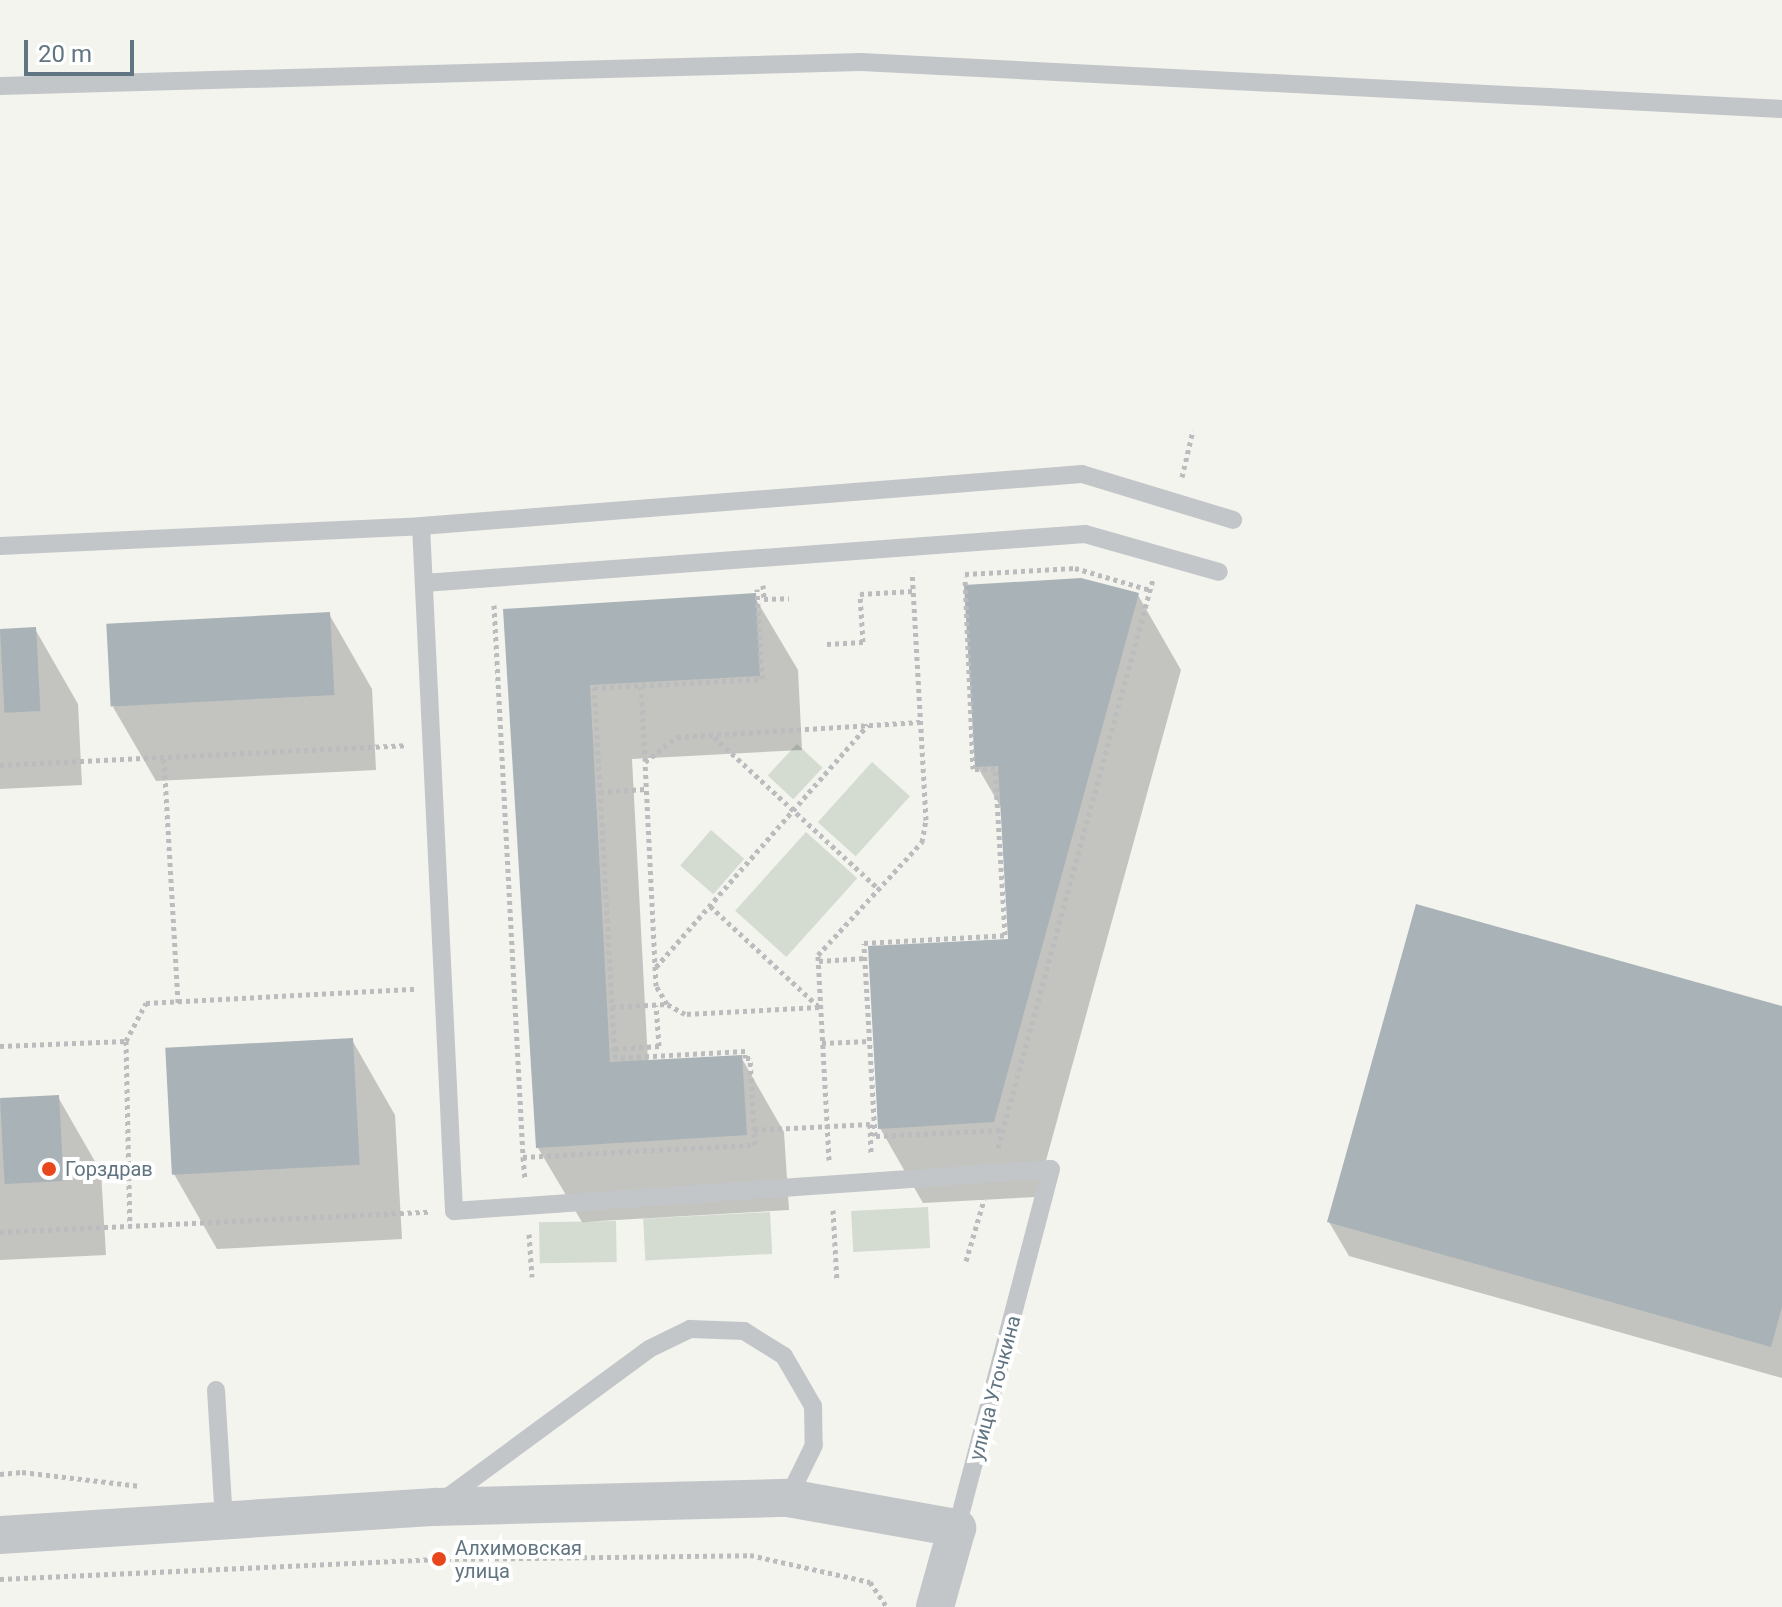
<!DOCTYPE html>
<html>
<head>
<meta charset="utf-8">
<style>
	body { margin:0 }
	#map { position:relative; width:1782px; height:1607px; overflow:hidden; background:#f4f4ef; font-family:Roboto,sans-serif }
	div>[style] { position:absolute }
	.green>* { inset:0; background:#d4dbd0; transform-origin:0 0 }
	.shadow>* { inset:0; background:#0003 }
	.building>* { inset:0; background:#a9b2b6; transform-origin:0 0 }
	.path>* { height:5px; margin-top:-2.5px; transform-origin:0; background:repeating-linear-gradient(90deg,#babcbe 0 4px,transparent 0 8px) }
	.lane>* { height:18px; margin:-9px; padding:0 9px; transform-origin:9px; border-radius:9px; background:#c3c6c9 }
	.street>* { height:38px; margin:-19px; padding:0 19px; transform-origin:19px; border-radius:19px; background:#c3c6c9 }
	.dots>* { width:22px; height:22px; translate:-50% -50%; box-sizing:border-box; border:4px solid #fff; border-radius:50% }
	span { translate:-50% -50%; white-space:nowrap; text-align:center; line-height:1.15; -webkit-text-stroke:8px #fff; paint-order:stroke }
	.poi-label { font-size:20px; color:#617481 }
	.left { translate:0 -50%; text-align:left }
	.street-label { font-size:20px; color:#617481 }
	.scale { position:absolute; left:24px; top:40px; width:110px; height:36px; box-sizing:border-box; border:4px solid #617481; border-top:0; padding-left:10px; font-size:24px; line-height:28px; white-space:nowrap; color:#617481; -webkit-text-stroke:6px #fff; paint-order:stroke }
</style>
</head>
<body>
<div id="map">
	<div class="green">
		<i style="left:797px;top:744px;width:35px;height:43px;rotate:43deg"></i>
		<i style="left:872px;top:762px;width:51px;height:81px;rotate:42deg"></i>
		<i style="left:711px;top:830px;width:44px;height:47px;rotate:41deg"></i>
		<i style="left:806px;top:832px;width:69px;height:106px;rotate:42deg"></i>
		<i style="left:928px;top:1207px;width:41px;height:77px;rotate:87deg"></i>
		<i style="left:770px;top:1212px;width:42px;height:127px;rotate:87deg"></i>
		<i style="left:616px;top:1221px;width:41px;height:77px;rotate:89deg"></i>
	</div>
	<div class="shadow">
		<i style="clip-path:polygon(1138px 595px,1181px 670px,1036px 1197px,923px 1203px,880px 1128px,1011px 941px,1003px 811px,977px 766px)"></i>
		<i style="clip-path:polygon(754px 596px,798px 670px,802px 750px,632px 759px,648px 1062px,741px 1057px,784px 1132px,789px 1210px,582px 1222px,538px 1148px,506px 610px)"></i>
		<i style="clip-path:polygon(329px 614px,372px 689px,376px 770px,156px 781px,113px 707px)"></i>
		<i style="clip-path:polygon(35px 629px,78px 704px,82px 785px,0 789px,0 631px)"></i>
		<i style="clip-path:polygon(1782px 1008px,1782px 1378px,1349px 1256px,1329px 1222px)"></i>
		<i style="clip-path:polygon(352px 1040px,395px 1115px,402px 1239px,217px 1249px,174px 1174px)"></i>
		<i style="clip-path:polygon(58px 1097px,101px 1172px,106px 1255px,0 1260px,0 1100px)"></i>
	</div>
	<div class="building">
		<i style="clip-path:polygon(1081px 578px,1139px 593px,994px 1122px,878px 1129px,868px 946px,1008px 939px,998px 766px,975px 767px,964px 585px)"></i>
		<i style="clip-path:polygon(756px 593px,760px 676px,590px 685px,610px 1062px,742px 1055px,747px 1135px,536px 1148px,503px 609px)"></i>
		<i style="left:330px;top:612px;width:83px;height:224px;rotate:87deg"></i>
		<i style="left:36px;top:627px;width:84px;height:36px;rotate:87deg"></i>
		<i style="clip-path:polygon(1416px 904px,1782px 1006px,1782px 1307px,1771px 1347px,1327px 1222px)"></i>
		<i style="left:353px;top:1038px;width:127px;height:188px;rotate:87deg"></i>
		<i style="left:59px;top:1095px;width:86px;height:59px;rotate:87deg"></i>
	</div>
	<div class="path">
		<i style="left:1182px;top:477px;width:48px;rotate:-76.8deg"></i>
		<i style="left:965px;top:574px;width:110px;rotate:-3.1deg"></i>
		<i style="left:1075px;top:568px;width:78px;rotate:16.3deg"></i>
		<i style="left:763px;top:585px;width:14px;rotate:86deg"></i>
		<i style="left:764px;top:599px;width:25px;rotate:-2deg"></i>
		<i style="left:494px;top:605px;width:553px;rotate:86.99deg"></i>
		<i style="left:523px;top:1157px;width:232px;rotate:-3deg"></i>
		<i style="left:755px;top:1145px;width:15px;rotate:-94deg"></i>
		<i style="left:754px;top:1130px;width:116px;rotate:-3deg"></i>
		<i style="left:870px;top:1124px;width:30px;rotate:88deg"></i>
		<i style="left:827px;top:644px;width:36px;rotate:-3deg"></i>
		<i style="left:863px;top:642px;width:48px;rotate:-93.6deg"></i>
		<i style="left:860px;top:594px;width:53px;rotate:-3.2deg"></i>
		<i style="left:641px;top:686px;width:75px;rotate:86.9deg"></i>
		<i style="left:714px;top:737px;width:224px;rotate:42.7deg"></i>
		<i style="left:164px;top:759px;width:244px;rotate:86.7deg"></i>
		<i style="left:0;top:765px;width:406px;rotate:-2.8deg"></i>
		<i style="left:600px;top:792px;width:45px;rotate:-3.8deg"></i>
		<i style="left:710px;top:906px;width:147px;rotate:42.8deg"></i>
		<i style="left:819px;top:961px;width:46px;rotate:-3.7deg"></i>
		<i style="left:656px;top:967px;width:322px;rotate:-48.8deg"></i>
		<i style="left:612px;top:1007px;width:55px;rotate:-3.1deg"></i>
		<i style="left:819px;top:1007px;width:134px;rotate:177deg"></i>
		<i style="left:685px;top:1014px;width:21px;rotate:-151deg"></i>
		<i style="left:667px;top:1004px;width:21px;rotate:-121deg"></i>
		<i style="left:656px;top:986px;width:224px;rotate:-92.8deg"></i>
		<i style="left:645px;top:762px;width:41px;rotate:-38deg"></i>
		<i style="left:677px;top:737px;width:244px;rotate:-3.5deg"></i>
		<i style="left:126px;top:1041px;width:185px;rotate:88.8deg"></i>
		<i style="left:822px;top:1043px;width:48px;rotate:-2.4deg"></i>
		<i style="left:0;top:1046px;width:126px;rotate:-2.3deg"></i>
		<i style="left:126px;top:1041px;width:43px;rotate:-62.2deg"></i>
		<i style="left:146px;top:1003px;width:270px;rotate:-3deg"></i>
		<i style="left:615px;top:1049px;width:44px;rotate:-3.9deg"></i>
		<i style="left:659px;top:1046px;width:41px;rotate:-94.2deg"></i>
		<i style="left:754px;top:1130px;width:72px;rotate:-93.2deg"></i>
		<i style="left:750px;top:1058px;width:5px;rotate:180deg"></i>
		<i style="left:745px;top:1058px;width:7px;rotate:-90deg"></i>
		<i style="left:745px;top:1051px;width:130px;rotate:176.9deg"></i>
		<i style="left:615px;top:1058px;width:371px;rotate:-93.2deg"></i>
		<i style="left:594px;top:688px;width:168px;rotate:-3.1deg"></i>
		<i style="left:762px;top:679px;width:90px;rotate:-93.2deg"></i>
		<i style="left:875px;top:1136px;width:193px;rotate:-93.3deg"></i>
		<i style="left:864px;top:943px;width:141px;rotate:-3.2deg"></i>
		<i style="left:1005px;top:935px;width:167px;rotate:-93.4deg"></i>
		<i style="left:995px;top:768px;width:22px;rotate:177deg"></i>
		<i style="left:973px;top:769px;width:192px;rotate:-92.4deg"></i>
		<i style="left:876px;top:1136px;width:127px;rotate:-2.7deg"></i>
		<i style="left:998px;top:1148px;width:590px;rotate:-74.76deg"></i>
		<i style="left:523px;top:1157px;width:23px;rotate:85deg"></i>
		<i style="left:829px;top:1160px;width:205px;rotate:-93.1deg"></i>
		<i style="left:818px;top:955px;width:154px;rotate:-47.4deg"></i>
		<i style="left:922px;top:842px;width:22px;rotate:-80deg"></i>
		<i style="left:926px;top:820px;width:248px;rotate:-93.2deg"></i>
		<i style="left:833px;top:1210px;width:71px;rotate:86.8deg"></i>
		<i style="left:0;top:1232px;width:429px;rotate:-2.7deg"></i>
		<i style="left:529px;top:1234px;width:43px;rotate:86deg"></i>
		<i style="left:966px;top:1261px;width:64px;rotate:-73.6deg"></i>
		<i style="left:0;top:1474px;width:22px;rotate:-5deg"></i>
		<i style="left:22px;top:1472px;width:119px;rotate:6.8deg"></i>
		<i style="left:0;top:1579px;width:439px;rotate:-2.6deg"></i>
		<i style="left:439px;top:1559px;width:311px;rotate:-0.7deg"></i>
		<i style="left:750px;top:1555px;width:123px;rotate:12.7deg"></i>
		<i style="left:870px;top:1582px;width:30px;rotate:56deg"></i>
	</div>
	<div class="lane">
		<i style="left:0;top:86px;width:861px;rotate:-1.6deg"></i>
		<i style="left:861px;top:62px;width:922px;rotate:2.92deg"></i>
		<i style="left:421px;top:526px;width:663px;rotate:-4.5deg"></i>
		<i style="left:1082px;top:474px;width:158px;rotate:16.9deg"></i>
		<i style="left:0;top:546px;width:421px;rotate:-2.7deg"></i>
		<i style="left:421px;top:526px;width:686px;rotate:87.24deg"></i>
		<i style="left:454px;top:1211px;width:598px;rotate:-4.02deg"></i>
		<i style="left:1051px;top:1169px;width:371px;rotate:104.7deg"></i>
		<i style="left:424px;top:583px;width:663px;rotate:-4.24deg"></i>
		<i style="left:1085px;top:534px;width:139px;rotate:15.8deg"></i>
		<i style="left:216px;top:1390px;width:131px;rotate:86.5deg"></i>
		<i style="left:441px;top:1502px;width:258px;rotate:-36.3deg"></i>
		<i style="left:649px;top:1349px;width:46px;rotate:-26deg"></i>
		<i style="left:690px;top:1329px;width:54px;rotate:2.1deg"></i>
		<i style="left:744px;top:1331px;width:47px;rotate:32deg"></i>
		<i style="left:784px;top:1356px;width:58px;rotate:59.9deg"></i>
		<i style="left:813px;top:1406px;width:39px;rotate:89deg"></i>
		<i style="left:814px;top:1445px;width:59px;rotate:116.1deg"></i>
	</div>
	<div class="street">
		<i style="left:0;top:1535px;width:436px;rotate:-3.7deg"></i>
		<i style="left:435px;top:1507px;width:353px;rotate:-1.5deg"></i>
		<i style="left:788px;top:1498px;width:172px;rotate:10.1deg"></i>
		<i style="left:957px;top:1528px;width:82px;rotate:105.6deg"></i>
	</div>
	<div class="dots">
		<i style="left:49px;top:1169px;background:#e8471b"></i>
		<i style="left:439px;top:1559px;background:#e8471b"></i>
	</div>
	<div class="poi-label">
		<span class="left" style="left:65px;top:1169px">Горздрав</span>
		<span class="left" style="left:455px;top:1560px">Алхимовская<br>улица</span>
	</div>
	<div class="street-label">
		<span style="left:995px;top:1388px;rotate:-75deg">улица Уточкина</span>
	</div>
	<div class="scale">20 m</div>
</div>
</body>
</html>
